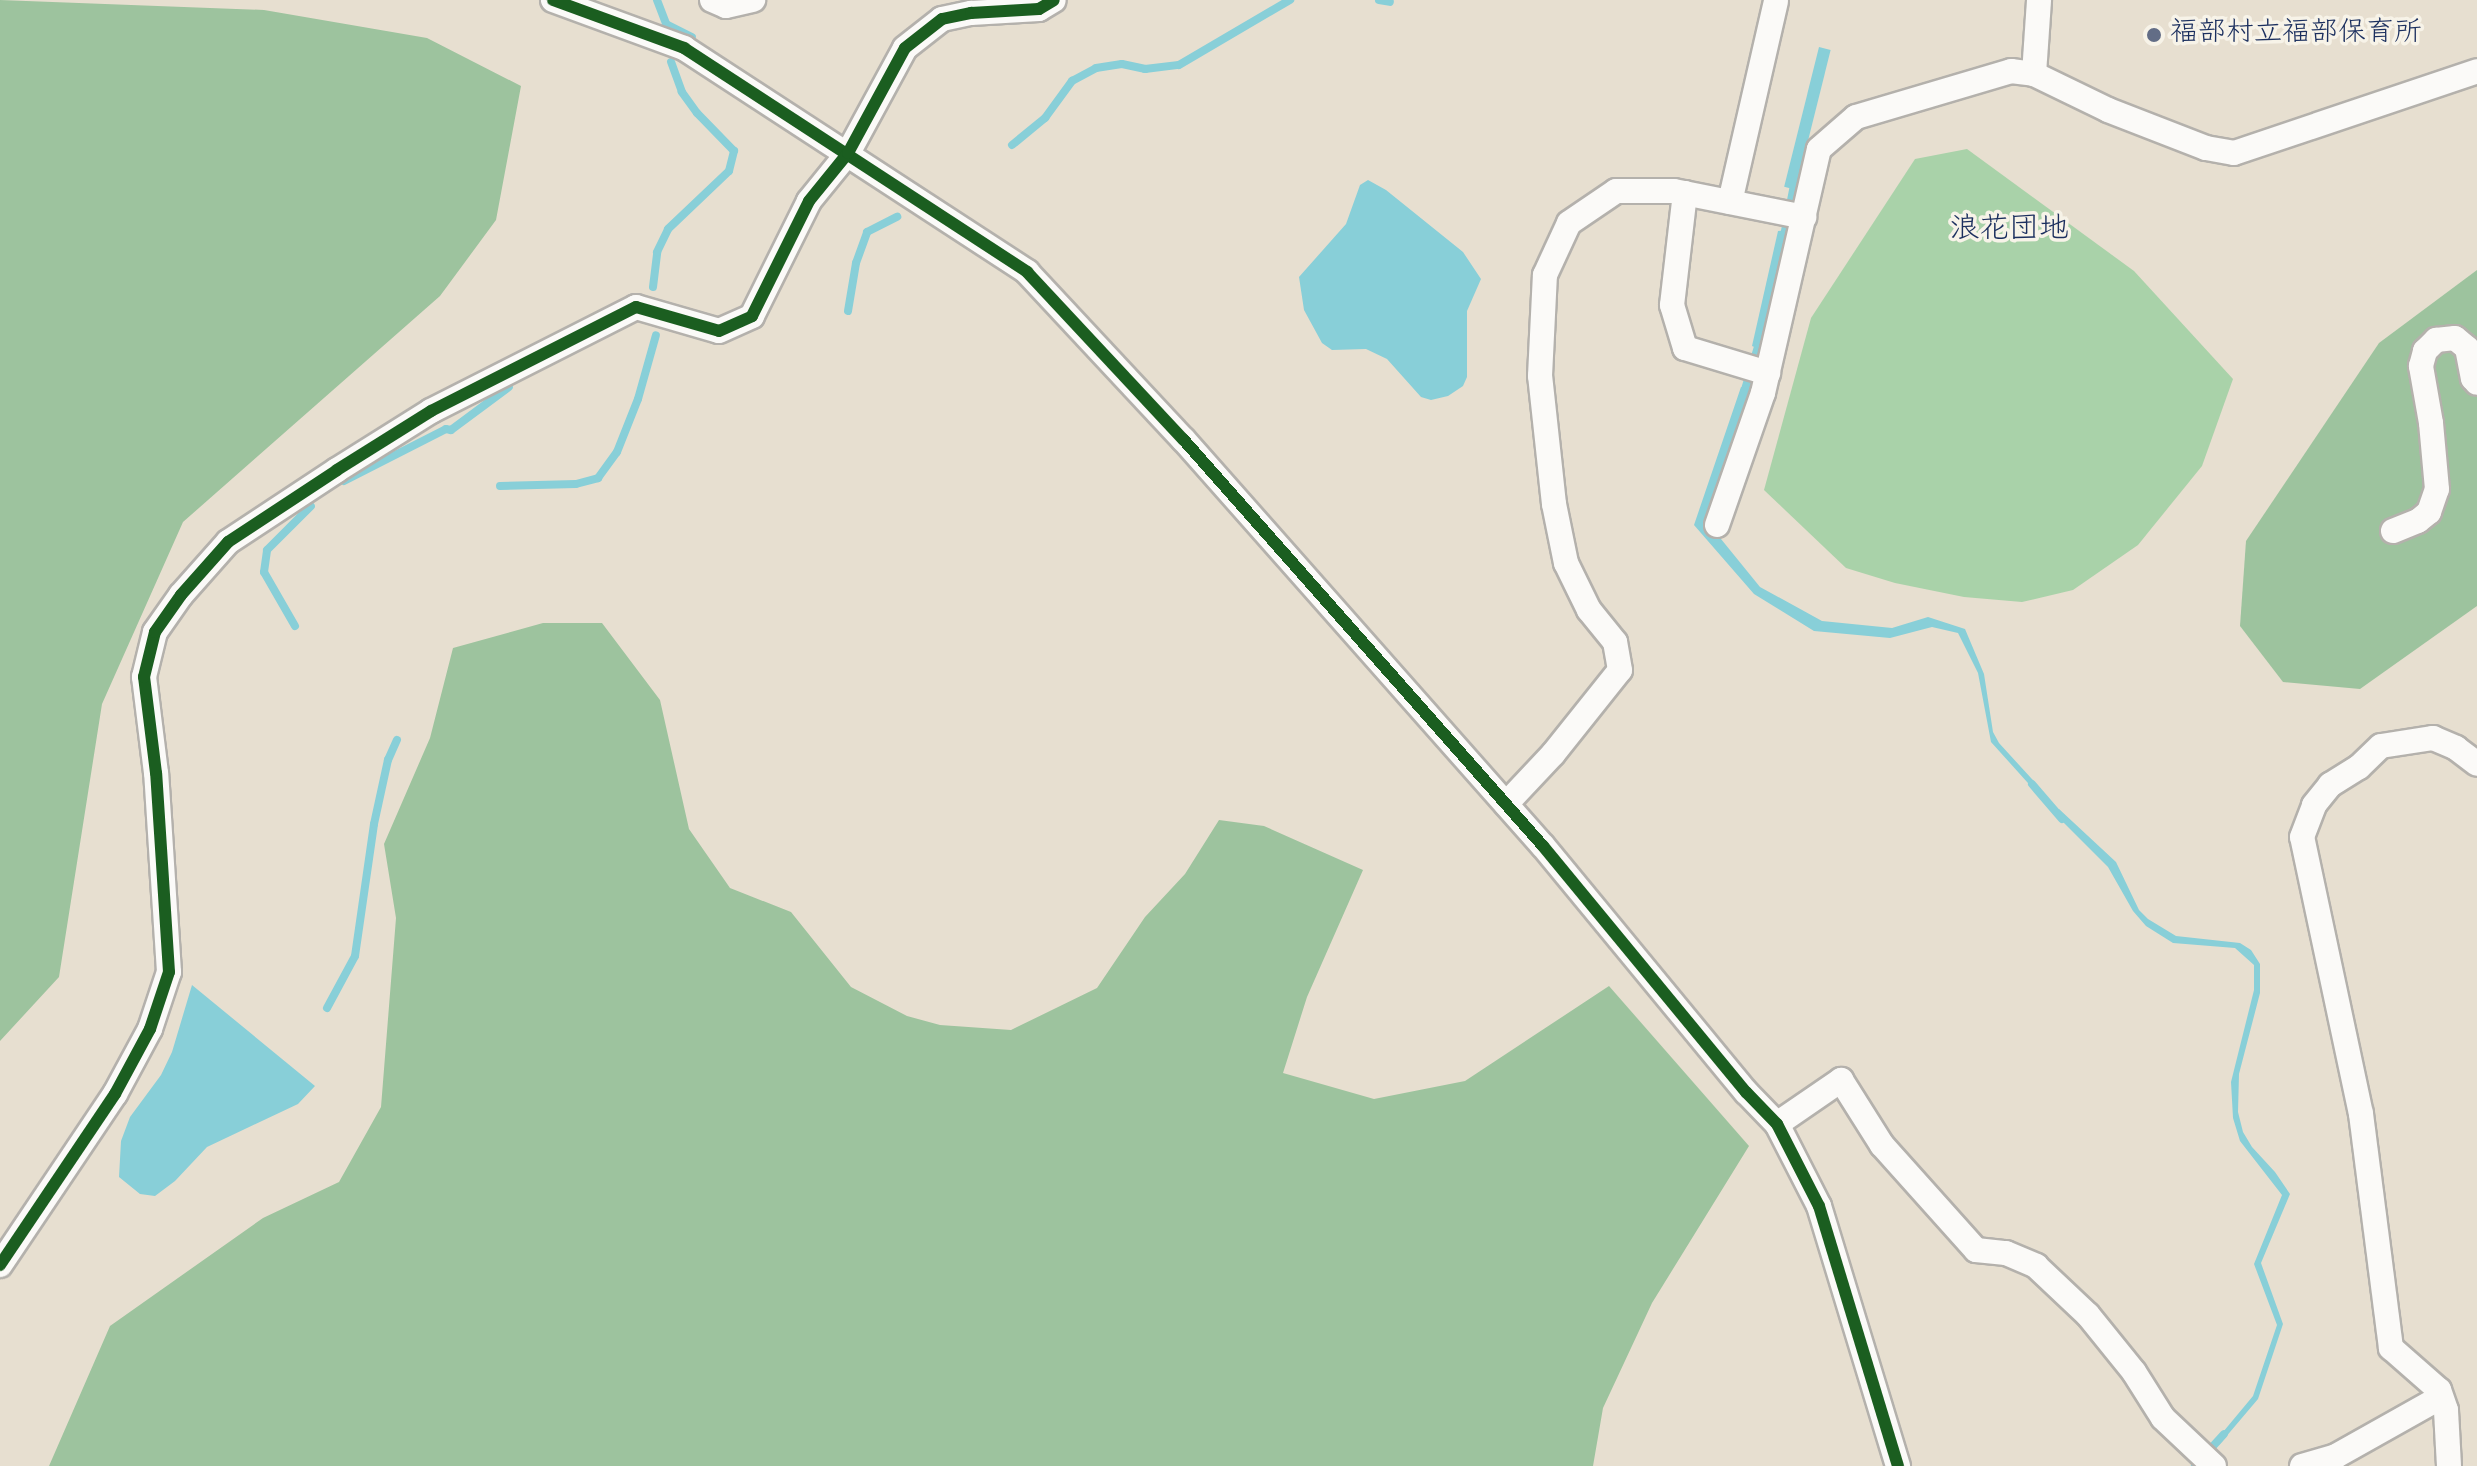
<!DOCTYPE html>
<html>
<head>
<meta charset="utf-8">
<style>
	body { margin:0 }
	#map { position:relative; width:2477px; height:1466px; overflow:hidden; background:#e7dfd0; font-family:Dekko,"Klee One",sans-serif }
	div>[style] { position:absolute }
	.green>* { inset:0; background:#a9d2a9 }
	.forest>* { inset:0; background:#9dc39e }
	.water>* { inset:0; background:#88cfd8; transform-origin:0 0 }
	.stream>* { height:8px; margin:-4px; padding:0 4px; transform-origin:4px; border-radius:4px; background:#88cfd8 }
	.roads { filter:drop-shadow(2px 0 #b4b1ac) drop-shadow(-2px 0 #b4b1ac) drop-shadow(0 2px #b4b1ac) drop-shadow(0 -2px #b4b1ac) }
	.street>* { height:24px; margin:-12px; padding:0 12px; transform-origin:12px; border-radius:12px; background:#fbfaf8 }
	.cycleway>* { height:12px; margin:-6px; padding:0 6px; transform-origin:6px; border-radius:6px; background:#1b5e20 }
	.dots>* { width:22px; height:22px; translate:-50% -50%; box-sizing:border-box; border:4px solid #f7f3e8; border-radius:50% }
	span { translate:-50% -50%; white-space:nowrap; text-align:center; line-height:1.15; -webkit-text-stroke:7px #f7f3e8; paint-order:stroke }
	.poi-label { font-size:28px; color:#1b2f5e }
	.left { translate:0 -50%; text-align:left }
	.neighbourhood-label { font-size:30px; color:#1b2f5e }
</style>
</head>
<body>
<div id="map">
	<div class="green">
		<i style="clip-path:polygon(1967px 149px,2134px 271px,2233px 379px,2202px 466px,2138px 545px,2073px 590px,2022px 602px,1964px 597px,1895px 583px,1846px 568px,1764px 490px,1811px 318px,1915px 159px)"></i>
	</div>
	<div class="forest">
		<i style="clip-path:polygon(0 0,264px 10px,427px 38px,521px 86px,496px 220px,440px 296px,183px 522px,102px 704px,59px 977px,0 1041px)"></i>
		<i style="clip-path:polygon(2477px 270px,2477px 606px,2360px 689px,2283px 682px,2240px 626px,2246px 541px,2379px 343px)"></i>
		<i style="clip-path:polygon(543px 623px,602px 623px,660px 700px,689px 829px,730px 888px,791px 912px,851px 987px,907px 1016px,940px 1025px,1011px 1030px,1097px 988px,1145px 917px,1185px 874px,1219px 820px,1264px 826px,1363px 870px,1307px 997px,1283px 1073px,1374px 1099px,1465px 1081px,1609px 986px,1749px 1146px,1652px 1303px,1603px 1408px,1593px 1466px,49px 1466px,110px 1326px,263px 1218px,339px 1182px,381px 1107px,396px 918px,384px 844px,430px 738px,453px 648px)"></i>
	</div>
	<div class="water">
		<i style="left:1819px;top:47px;width:12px;height:144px;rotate:14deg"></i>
		<i style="clip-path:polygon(1368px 180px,1386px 190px,1463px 252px,1481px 279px,1467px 311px,1467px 377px,1463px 386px,1448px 396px,1431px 400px,1421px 397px,1387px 359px,1366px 349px,1332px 350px,1322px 343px,1304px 310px,1299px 277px,1346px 224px,1360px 185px)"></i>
		<i style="clip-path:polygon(1790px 230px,1764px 351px,1752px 346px,1778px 231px)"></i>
		<i style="clip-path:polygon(1741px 387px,1752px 389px,1708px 523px,1760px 587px,1822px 621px,1892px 628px,1928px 617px,1965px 629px,1984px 674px,1993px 732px,1999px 743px,2041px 789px,2037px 793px,1991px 742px,1978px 673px,1958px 633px,1932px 627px,1890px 638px,1814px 631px,1754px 594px,1694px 525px)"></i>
		<i style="clip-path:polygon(2059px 809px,2116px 862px,2139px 910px,2148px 919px,2176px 936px,2240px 943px,2251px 950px,2260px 964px,2260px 993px,2239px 1074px,2238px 1112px,2243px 1132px,2252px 1147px,2275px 1172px,2290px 1194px,2261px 1263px,2283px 1324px,2258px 1399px,2219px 1445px,2218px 1438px,2253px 1396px,2277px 1325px,2254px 1264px,2282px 1195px,2240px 1141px,2233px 1118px,2231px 1082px,2254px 990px,2254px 965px,2235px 948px,2173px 943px,2146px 926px,2133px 911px,2108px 867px,2055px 814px)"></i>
		<i style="clip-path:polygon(192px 985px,315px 1086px,298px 1104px,207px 1147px,175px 1181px,155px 1196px,140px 1194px,119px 1177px,121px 1141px,130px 1117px,161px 1075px,172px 1052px)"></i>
	</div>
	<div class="stream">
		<i style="left:657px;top:0;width:26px;rotate:69deg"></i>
		<i style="left:666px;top:24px;width:29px;rotate:27deg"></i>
		<i style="left:1379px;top:0;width:11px;rotate:10deg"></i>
		<i style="left:1012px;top:145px;width:43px;rotate:-39.3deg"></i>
		<i style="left:1045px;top:118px;width:46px;rotate:-53.9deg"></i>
		<i style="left:1072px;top:81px;width:27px;rotate:-28deg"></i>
		<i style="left:1096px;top:68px;width:26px;rotate:-9deg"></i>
		<i style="left:1122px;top:64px;width:24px;rotate:12deg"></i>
		<i style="left:1145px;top:69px;width:34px;rotate:-7deg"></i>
		<i style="left:1179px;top:65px;width:129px;rotate:-30.4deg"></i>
		<i style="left:1783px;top:241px;width:62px;rotate:-78.9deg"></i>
		<i style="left:653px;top:287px;width:35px;rotate:-83deg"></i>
		<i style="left:657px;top:252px;width:25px;rotate:-64deg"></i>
		<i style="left:668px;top:229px;width:84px;rotate:-43.6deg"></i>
		<i style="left:729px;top:171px;width:21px;rotate:-76deg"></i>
		<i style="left:734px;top:151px;width:53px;rotate:-134.2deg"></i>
		<i style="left:697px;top:113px;width:26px;rotate:-126deg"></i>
		<i style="left:682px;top:92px;width:32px;rotate:-110deg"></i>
		<i style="left:848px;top:311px;width:49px;rotate:-80.5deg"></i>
		<i style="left:856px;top:263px;width:33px;rotate:-70deg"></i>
		<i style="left:867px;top:232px;width:34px;rotate:-27deg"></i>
		<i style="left:1743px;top:396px;width:59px;rotate:-73.1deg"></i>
		<i style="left:344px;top:481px;width:114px;rotate:-27deg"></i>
		<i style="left:446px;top:429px;width:5px;rotate:11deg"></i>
		<i style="left:451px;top:430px;width:72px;rotate:-36.6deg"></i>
		<i style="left:500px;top:486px;width:76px;rotate:-1.5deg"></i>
		<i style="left:576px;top:484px;width:23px;rotate:-15deg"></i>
		<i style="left:598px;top:478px;width:32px;rotate:-54deg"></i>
		<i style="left:617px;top:452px;width:57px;rotate:-68.4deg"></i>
		<i style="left:638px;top:399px;width:66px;rotate:-74.3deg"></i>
		<i style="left:295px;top:626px;width:62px;rotate:-119.9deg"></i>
		<i style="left:264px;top:572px;width:22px;rotate:-82deg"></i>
		<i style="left:267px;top:550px;width:62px;rotate:-45deg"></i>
		<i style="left:2032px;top:784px;width:46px;rotate:49.4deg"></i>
		<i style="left:327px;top:1008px;width:59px;rotate:-61.7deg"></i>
		<i style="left:355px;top:956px;width:133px;rotate:-81.8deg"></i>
		<i style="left:374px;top:824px;width:66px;rotate:-77.7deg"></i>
		<i style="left:388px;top:760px;width:22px;rotate:-66deg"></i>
		<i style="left:2195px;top:1466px;width:43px;rotate:-47.8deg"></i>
	</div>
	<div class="roads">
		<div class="street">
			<i style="left:553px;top:0;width:140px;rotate:20.1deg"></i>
			<i style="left:684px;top:48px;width:410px;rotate:33.1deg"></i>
			<i style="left:1027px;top:272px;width:229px;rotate:47deg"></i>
			<i style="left:1183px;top:439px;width:543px;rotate:48.51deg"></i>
			<i style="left:1543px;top:846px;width:319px;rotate:50.5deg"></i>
			<i style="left:1746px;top:1092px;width:45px;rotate:45.9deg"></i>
			<i style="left:1777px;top:1124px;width:92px;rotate:62.9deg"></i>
			<i style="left:1819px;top:1206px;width:272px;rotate:73.1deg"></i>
			<i style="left:712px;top:0;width:15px;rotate:23deg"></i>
			<i style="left:726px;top:6px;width:28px;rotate:-13deg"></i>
			<i style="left:2034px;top:74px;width:74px;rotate:-86.1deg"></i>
			<i style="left:1685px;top:193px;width:113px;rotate:96.6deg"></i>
			<i style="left:1672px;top:305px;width:45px;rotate:73.2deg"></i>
			<i style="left:1685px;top:348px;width:87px;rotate:16.8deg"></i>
			<i style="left:1730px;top:202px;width:206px;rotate:-77.1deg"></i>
			<i style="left:1717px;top:525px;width:140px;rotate:-70.8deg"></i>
			<i style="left:1763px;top:393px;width:250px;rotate:-77.1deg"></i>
			<i style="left:1819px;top:149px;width:49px;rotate:-40.9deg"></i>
			<i style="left:1856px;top:117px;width:162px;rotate:-16.5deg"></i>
			<i style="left:2011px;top:71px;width:23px;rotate:7deg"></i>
			<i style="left:2034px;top:74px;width:82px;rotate:25.9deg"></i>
			<i style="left:2108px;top:110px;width:105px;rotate:21.2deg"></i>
			<i style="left:2206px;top:148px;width:28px;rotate:10deg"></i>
			<i style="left:2234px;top:153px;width:256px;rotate:-18.6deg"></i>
			<i style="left:2393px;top:531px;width:27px;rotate:-22deg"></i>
			<i style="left:2418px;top:521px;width:14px;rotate:-39deg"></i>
			<i style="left:2429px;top:512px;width:24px;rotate:-71deg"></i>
			<i style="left:2437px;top:489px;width:66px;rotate:-95.2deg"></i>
			<i style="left:2431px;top:423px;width:58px;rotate:-100deg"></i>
			<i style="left:2421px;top:366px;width:16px;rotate:-75deg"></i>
			<i style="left:2425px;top:351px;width:16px;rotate:-45deg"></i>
			<i style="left:2436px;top:340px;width:19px;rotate:-6deg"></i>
			<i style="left:2455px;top:338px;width:16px;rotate:40deg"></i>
			<i style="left:2467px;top:348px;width:31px;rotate:79deg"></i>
			<i style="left:2473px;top:378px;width:6px;rotate:51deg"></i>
			<i style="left:1506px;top:804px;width:69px;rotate:-46.8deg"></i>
			<i style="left:1553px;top:754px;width:107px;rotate:-51.4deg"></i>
			<i style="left:1620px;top:670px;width:28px;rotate:-100deg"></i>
			<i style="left:1615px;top:642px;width:41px;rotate:-129.1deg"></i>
			<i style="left:1589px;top:610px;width:52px;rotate:-116.1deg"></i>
			<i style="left:1566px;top:563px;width:60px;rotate:-101.5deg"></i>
			<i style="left:1554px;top:504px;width:129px;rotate:-96.2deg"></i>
			<i style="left:1540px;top:376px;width:101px;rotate:-87.2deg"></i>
			<i style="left:1545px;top:275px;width:57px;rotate:-65.2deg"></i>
			<i style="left:1569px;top:223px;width:57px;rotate:-34.2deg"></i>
			<i style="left:1616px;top:191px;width:58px"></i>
			<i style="left:1674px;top:191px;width:133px;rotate:11.3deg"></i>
			<i style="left:1777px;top:1124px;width:78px;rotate:-34.5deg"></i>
			<i style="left:1841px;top:1080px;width:77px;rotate:57.8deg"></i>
			<i style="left:1882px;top:1145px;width:141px;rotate:48.2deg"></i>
			<i style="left:1976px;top:1250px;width:30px;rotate:6deg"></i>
			<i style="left:2006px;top:1253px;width:33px;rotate:23deg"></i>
			<i style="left:2036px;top:1266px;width:71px;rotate:43.3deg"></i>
			<i style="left:2088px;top:1315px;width:73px;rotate:51.1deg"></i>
			<i style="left:2134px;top:1372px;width:54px;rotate:57.8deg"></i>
			<i style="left:2163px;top:1418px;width:70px;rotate:43.3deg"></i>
			<i style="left:0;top:1265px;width:206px;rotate:-56.1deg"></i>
			<i style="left:115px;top:1094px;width:74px;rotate:-61.7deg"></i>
			<i style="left:150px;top:1029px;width:60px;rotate:-71.6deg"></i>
			<i style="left:169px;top:972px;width:199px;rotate:-93.7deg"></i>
			<i style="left:156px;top:773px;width:97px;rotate:-97.1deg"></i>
			<i style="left:144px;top:677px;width:46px;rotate:-76.3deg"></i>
			<i style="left:155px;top:632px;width:45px;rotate:-54.9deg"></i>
			<i style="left:181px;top:595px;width:71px;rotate:-48.4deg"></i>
			<i style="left:228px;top:542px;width:131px;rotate:-33.4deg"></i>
			<i style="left:337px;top:470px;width:111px;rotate:-32.1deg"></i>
			<i style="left:431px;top:411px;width:230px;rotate:-26.9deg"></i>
			<i style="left:636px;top:307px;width:86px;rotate:16.1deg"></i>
			<i style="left:719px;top:331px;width:36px;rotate:-24deg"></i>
			<i style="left:752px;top:316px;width:128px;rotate:-63.6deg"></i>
			<i style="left:809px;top:201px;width:62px;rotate:-50.9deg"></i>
			<i style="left:848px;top:153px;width:119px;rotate:-61.5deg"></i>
			<i style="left:905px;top:48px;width:47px;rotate:-38.1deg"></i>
			<i style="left:942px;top:19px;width:30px;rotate:-12deg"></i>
			<i style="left:971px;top:13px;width:68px;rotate:-3.4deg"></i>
			<i style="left:1039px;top:9px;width:17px;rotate:-31deg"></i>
			<i style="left:2302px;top:1466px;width:35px;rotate:-16deg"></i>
			<i style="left:2336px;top:1456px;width:120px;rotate:-29.3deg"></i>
			<i style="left:2449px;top:1466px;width:56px;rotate:-93.1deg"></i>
			<i style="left:2446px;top:1410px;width:21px;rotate:-109deg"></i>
			<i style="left:2439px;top:1390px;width:64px;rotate:-138.8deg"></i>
			<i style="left:2391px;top:1348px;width:236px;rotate:-97.3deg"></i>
			<i style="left:2361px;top:1114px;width:283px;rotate:-102deg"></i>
			<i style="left:2302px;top:837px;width:34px;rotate:-69deg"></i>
			<i style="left:2314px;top:805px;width:26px;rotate:-51deg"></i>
			<i style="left:2330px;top:785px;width:34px;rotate:-32deg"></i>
			<i style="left:2359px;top:767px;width:30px;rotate:-44deg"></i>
			<i style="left:2381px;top:746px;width:53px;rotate:-8.7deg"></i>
			<i style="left:2433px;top:738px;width:25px;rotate:23deg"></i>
			<i style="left:2456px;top:748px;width:26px;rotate:37deg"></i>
		</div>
	</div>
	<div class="cycleway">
		<i style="left:553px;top:0;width:140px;rotate:20.1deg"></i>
		<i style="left:684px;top:48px;width:410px;rotate:33.1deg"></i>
		<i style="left:1027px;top:272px;width:229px;rotate:47deg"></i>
		<i style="left:1183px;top:439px;width:543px;rotate:48.51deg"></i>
		<i style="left:1543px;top:846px;width:319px;rotate:50.5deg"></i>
		<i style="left:1746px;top:1092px;width:45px;rotate:45.9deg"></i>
		<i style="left:1777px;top:1124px;width:92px;rotate:62.9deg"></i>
		<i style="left:1819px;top:1206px;width:272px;rotate:73.1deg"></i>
		<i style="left:0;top:1265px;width:206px;rotate:-56.1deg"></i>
		<i style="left:115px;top:1094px;width:74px;rotate:-61.7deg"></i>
		<i style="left:150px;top:1029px;width:60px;rotate:-71.6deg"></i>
		<i style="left:169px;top:972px;width:199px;rotate:-93.7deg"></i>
		<i style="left:156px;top:773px;width:97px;rotate:-97.1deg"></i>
		<i style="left:144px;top:677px;width:46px;rotate:-76.3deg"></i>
		<i style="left:155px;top:632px;width:45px;rotate:-54.9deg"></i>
		<i style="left:181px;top:595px;width:71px;rotate:-48.4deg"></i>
		<i style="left:228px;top:542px;width:131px;rotate:-33.4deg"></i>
		<i style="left:337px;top:470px;width:111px;rotate:-32.1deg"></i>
		<i style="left:431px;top:411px;width:230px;rotate:-26.9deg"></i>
		<i style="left:636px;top:307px;width:86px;rotate:16.1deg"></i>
		<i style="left:719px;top:331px;width:36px;rotate:-24deg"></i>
		<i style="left:752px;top:316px;width:128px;rotate:-63.6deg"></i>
		<i style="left:809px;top:201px;width:62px;rotate:-50.9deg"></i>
		<i style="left:848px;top:153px;width:119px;rotate:-61.5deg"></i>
		<i style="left:905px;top:48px;width:47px;rotate:-38.1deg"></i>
		<i style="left:942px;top:19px;width:30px;rotate:-12deg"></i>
		<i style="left:971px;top:13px;width:68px;rotate:-3.4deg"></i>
		<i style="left:1039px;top:9px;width:17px;rotate:-31deg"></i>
	</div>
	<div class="dots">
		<i style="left:2154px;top:35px;background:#626d86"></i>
	</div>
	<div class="poi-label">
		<span class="left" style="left:2170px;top:35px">福部村立福部保育所</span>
	</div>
	<div class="neighbourhood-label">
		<span style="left:2009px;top:232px">浪花団地</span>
	</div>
</div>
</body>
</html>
